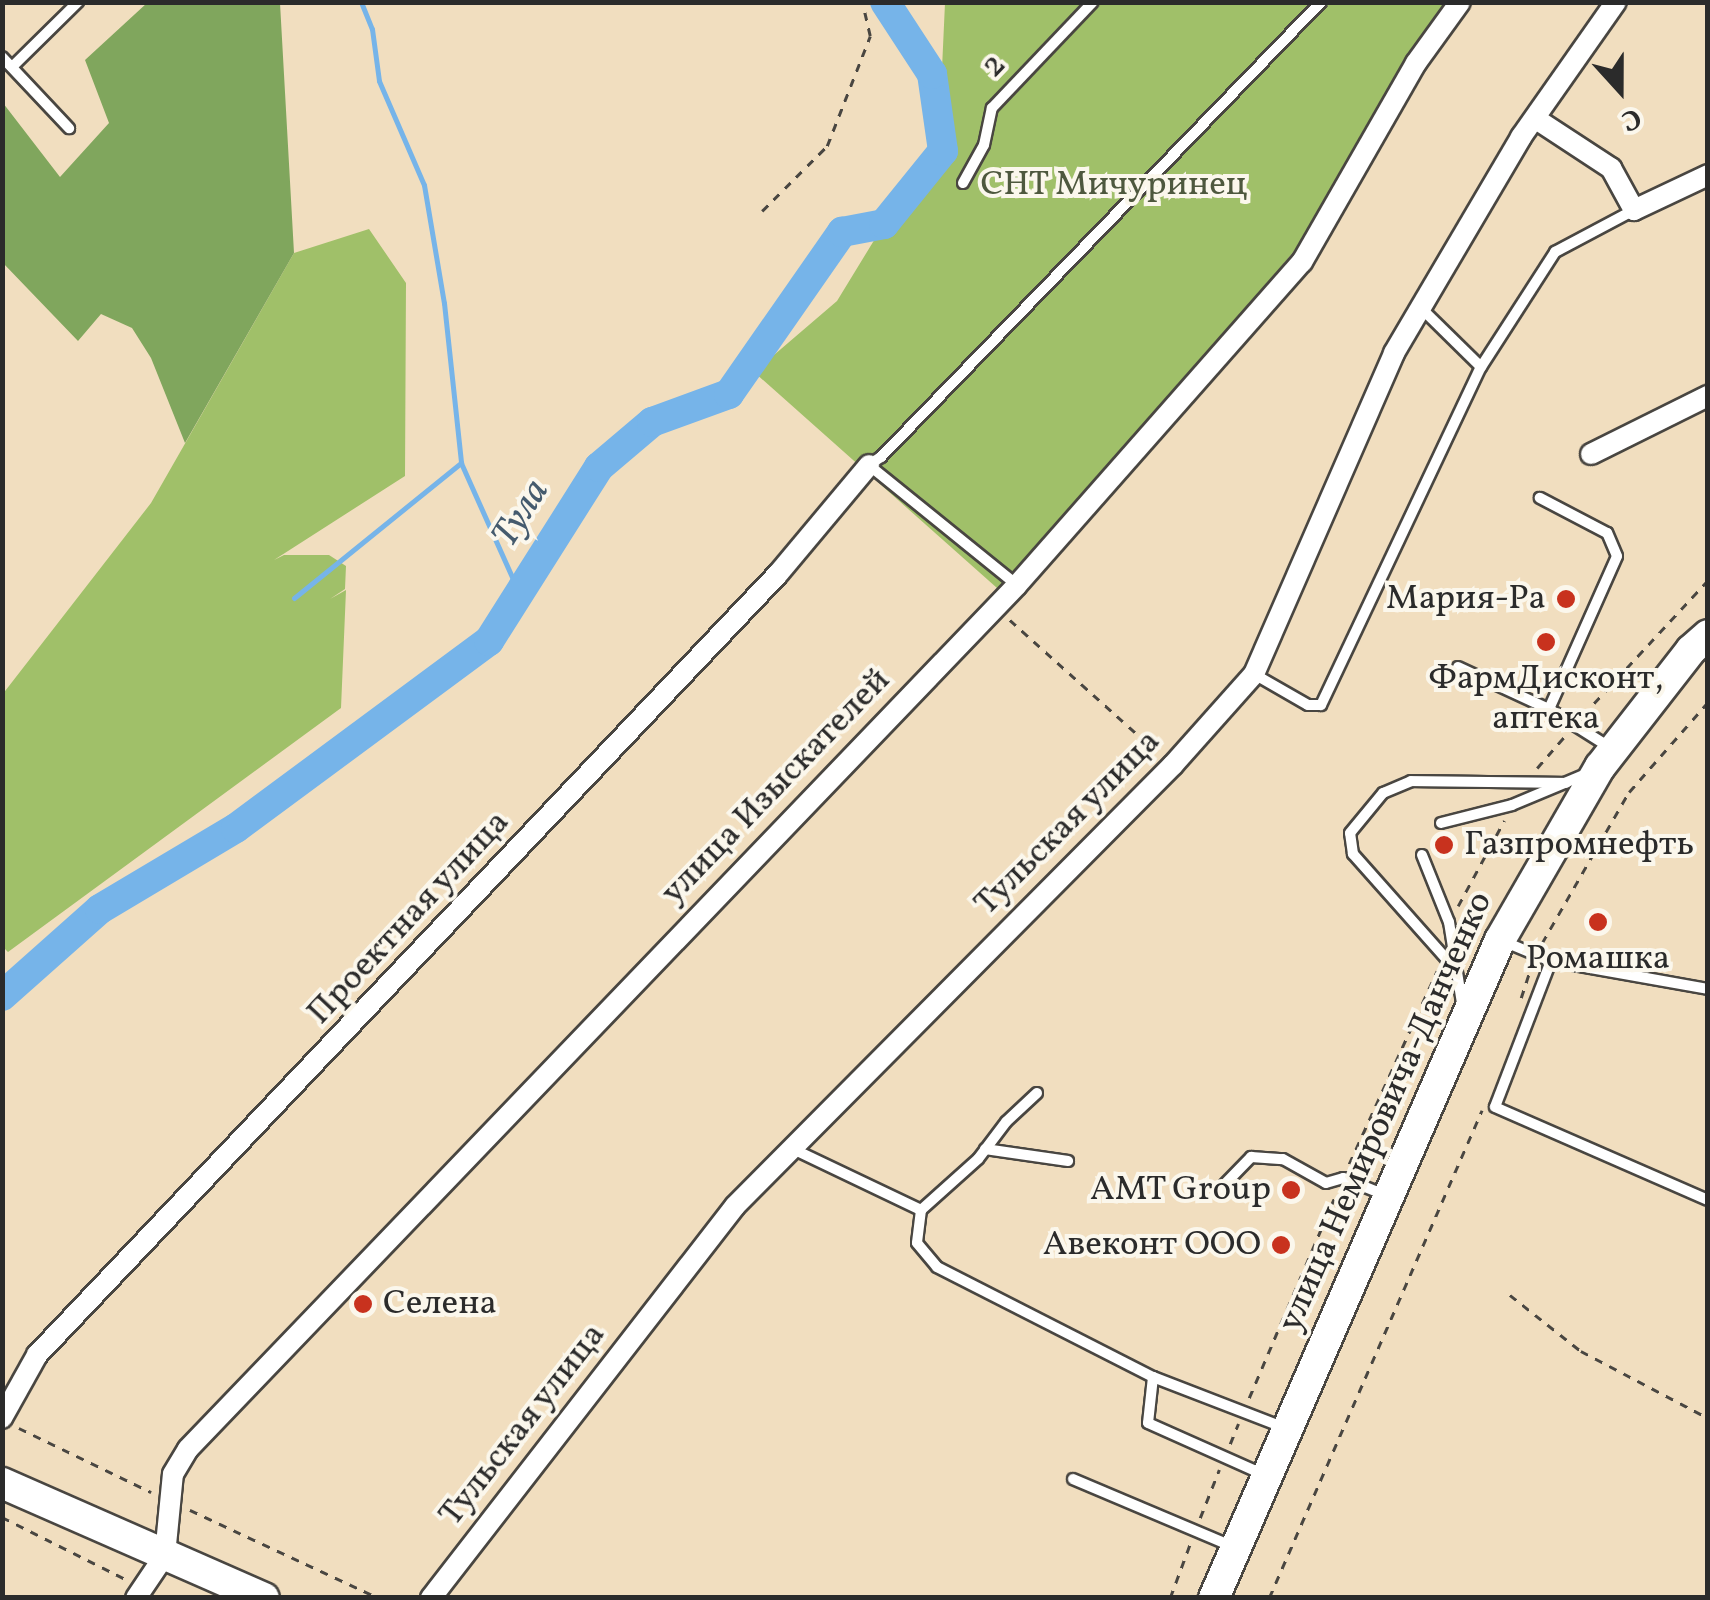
<!DOCTYPE html>
<html>
<head>
<meta charset="utf-8">
<style>
	body { margin:0 }
	#map { position:relative; width:1710px; height:1600px; overflow:hidden; background:#f1debf; font-family:Vollkorn,serif }
	div>[style] { position:absolute }
	.green>* { inset:0; background:#a0c069 }
	.forest>* { inset:0; background:#80a65d }
	.stream>* { height:5px; margin:-2.5px; padding:0 2.5px; transform-origin:2.5px; border-radius:2.5px; background:#76b4e9 }
	.river>* { height:30px; margin:-15px; padding:0 15px; transform-origin:15px; border-radius:15px; background:#76b4e9 }
	.path>* { height:2.5px; margin-top:-1.25px; transform-origin:0; background:repeating-linear-gradient(90deg,#494641 0 8px,transparent 0 16px) }
	.roads { filter:drop-shadow(2px 0 #494641) drop-shadow(-2px 0 #494641) drop-shadow(0 2px #494641) drop-shadow(0 -2px #494641) }
	.service>* { height:10px; margin:-5px; padding:0 5px; transform-origin:5px; border-radius:5px; background:#fff }
	.minor>* { height:20px; margin:-10px; padding:0 10px; transform-origin:10px; border-radius:10px; background:#fff }
	.primary>* { height:30px; margin:-15px; padding:0 15px; transform-origin:15px; border-radius:15px; background:#fff }
	.dots>* { width:28px; height:28px; translate:-50% -50%; box-sizing:border-box; border:5px solid #fbf7ec; border-radius:50% }
	span { translate:-50% -50%; white-space:nowrap; text-align:center; line-height:1.15; -webkit-text-stroke:8px #fbf7ec; paint-order:stroke }
	.street-label { font-size:35px; color:#2b2b2b }
	.park-label { font-size:35px; color:#4e583e }
	.poi-label { font-size:35px; color:#2b2b2b }
	.right { translate:-100% -50%; text-align:right }
	.left { translate:0 -50%; text-align:left }
	.water-label { font-size:38px; color:#455b6e; font-style:italic }
	.frame { position:absolute; inset:0; border:5px solid #2b2b2b; pointer-events:none }
	.north { position:absolute; left:1570px; top:40px; width:100px; height:100px; -webkit-text-stroke:8px #fbf7ec; paint-order:stroke; rotate:159deg; font-size:28px; font-weight:700; line-height:40px; text-align:center; color:#2b2b2b }
	.north::after { content:''; display:block; margin:auto; width:35px; height:45px; background:#2b2b2b; clip-path:polygon(50% 0,100% 100%,50% 72%,0 100%) }
</style>
</head>
<body>
<div id="map">
	<div class="green">
		<i style="clip-path:polygon(945px 3px,1460px 3px,1295px 250px,1006px 596px,754px 372px,837px 301px,939px 134px)"></i>
		<i style="clip-path:polygon(369px 229px,406px 283px,405px 476px,274px 560px,284px 555px,329px 555px,346px 566px,345px 589px,330px 599px,346px 590px,341px 708px,8px 952px,2px 946px,2px 695px,151px 503px,294px 253px)"></i>
	</div>
	<div class="forest">
		<i style="clip-path:polygon(147px 3px,280px 3px,294px 253px,185px 443px,151px 358px,132px 328px,101px 314px,78px 341px,3px 263px,3px 103px,60px 177px,109px 123px,85px 60px)"></i>
	</div>
	<div class="stream">
		<i style="left:361px;top:2px;width:29px;rotate:68deg"></i>
		<i style="left:372px;top:29px;width:52px;rotate:82.3deg"></i>
		<i style="left:379px;top:81px;width:113px;rotate:66.6deg"></i>
		<i style="left:424px;top:185px;width:120px;rotate:80.4deg"></i>
		<i style="left:444px;top:303px;width:161px;rotate:83.9deg"></i>
		<i style="left:461px;top:463px;width:135px;rotate:65.9deg"></i>
		<i style="left:516px;top:586px;width:61px;rotate:116.1deg"></i>
		<i style="left:294px;top:598px;width:215px;rotate:-39deg"></i>
	</div>
	<div class="river">
		<i style="left:2px;top:996px;width:131px;rotate:-41.6deg"></i>
		<i style="left:100px;top:909px;width:158px;rotate:-30.8deg"></i>
		<i style="left:236px;top:828px;width:315px;rotate:-36.5deg"></i>
		<i style="left:489px;top:641px;width:206px;rotate:-57.7deg"></i>
		<i style="left:599px;top:467px;width:70px;rotate:-40.3deg"></i>
		<i style="left:652px;top:422px;width:82px;rotate:-20deg"></i>
		<i style="left:729px;top:394px;width:198px;rotate:-55.1deg"></i>
		<i style="left:842px;top:232px;width:43px;rotate:-10.8deg"></i>
		<i style="left:884px;top:224px;width:94px;rotate:-51.1deg"></i>
		<i style="left:943px;top:151px;width:78px;rotate:-98.1deg"></i>
		<i style="left:932px;top:74px;width:86px;rotate:-123.1deg"></i>
	</div>
	<div class="path">
		<i style="left:762px;top:211px;width:92px;rotate:-45deg"></i>
		<i style="left:827px;top:146px;width:118px;rotate:-68.6deg"></i>
		<i style="left:870px;top:36px;width:35px;rotate:-103deg"></i>
		<i style="left:1010px;top:620px;width:196px;rotate:41.9deg"></i>
		<i style="left:1583px;top:715px;width:184px;rotate:-47.2deg"></i>
		<i style="left:1537px;top:768px;width:43px;rotate:-48.8deg"></i>
		<i style="left:1458px;top:906px;width:97px;rotate:-61.6deg"></i>
		<i style="left:1542px;top:943px;width:174px;rotate:-60.1deg"></i>
		<i style="left:1629px;top:792px;width:120px;rotate:-48.7deg"></i>
		<i style="left:1521px;top:998px;width:32px;rotate:-72deg"></i>
		<i style="left:1349px;top:1164px;width:212px;rotate:-65.5deg"></i>
		<i style="left:1510px;top:1295px;width:90px;rotate:38.3deg"></i>
		<i style="left:1581px;top:1351px;width:144px;rotate:27.8deg"></i>
		<i style="left:1249px;top:1398px;width:222px;rotate:-66.9deg"></i>
		<i style="left:19px;top:1428px;width:147px;rotate:25.9deg"></i>
		<i style="left:1230px;top:1444px;width:22px;rotate:-68deg"></i>
		<i style="left:190px;top:1510px;width:208px;rotate:25deg"></i>
		<i style="left:2px;top:1517px;width:140px;rotate:26.7deg"></i>
		<i style="left:1200px;top:1518px;width:52px;rotate:-68.4deg"></i>
		<i style="left:1170px;top:1598px;width:58px;rotate:-69.7deg"></i>
		<i style="left:1269px;top:1598px;width:532px;rotate:-66.42deg"></i>
	</div>
	<div class="roads">
		<div class="service">
			<i style="left:2px;top:57px;width:98px;rotate:46.7deg"></i>
			<i style="left:12px;top:67px;width:93px;rotate:-44.6deg"></i>
			<i style="left:963px;top:183px;width:43px;rotate:-61.1deg"></i>
			<i style="left:984px;top:145px;width:38px;rotate:-78deg"></i>
			<i style="left:992px;top:108px;width:146px;rotate:-46.4deg"></i>
			<i style="left:1421px;top:308px;width:84px;rotate:44.5deg"></i>
			<i style="left:1017px;top:585px;width:191px;rotate:-141deg"></i>
			<i style="left:869px;top:465px;width:14px;rotate:-34deg"></i>
			<i style="left:881px;top:457px;width:633px;rotate:-45.96deg"></i>
			<i style="left:1458px;top:667px;width:100px;rotate:24.8deg"></i>
			<i style="left:1549px;top:709px;width:167px;rotate:-66deg"></i>
			<i style="left:1617px;top:556px;width:25px;rotate:-113deg"></i>
			<i style="left:1607px;top:533px;width:76px;rotate:-152.4deg"></i>
			<i style="left:1254px;top:674px;width:62px;rotate:29.9deg"></i>
			<i style="left:1308px;top:705px;width:13px"></i>
			<i style="left:1321px;top:705px;width:374px;rotate:-64.7deg"></i>
			<i style="left:1481px;top:367px;width:137px;rotate:-57.2deg"></i>
			<i style="left:1555px;top:252px;width:89px;rotate:-28deg"></i>
			<i style="left:1549px;top:709px;width:73px;rotate:32.2deg"></i>
			<i style="left:1441px;top:823px;width:73px;rotate:-14.2deg"></i>
			<i style="left:1512px;top:805px;width:80px;rotate:-22.7deg"></i>
			<i style="left:1422px;top:855px;width:72px;rotate:68.1deg"></i>
			<i style="left:1449px;top:922px;width:82px;rotate:80.9deg"></i>
			<i style="left:1505px;top:942px;width:50px;rotate:22.4deg"></i>
			<i style="left:1551px;top:961px;width:159px;rotate:10.1deg"></i>
			<i style="left:1551px;top:961px;width:156px;rotate:111deg"></i>
			<i style="left:1495px;top:1107px;width:232px;rotate:23.6deg"></i>
			<i style="left:1457px;top:971px;width:157px;rotate:-131.6deg"></i>
			<i style="left:1353px;top:854px;width:21px;rotate:-98deg"></i>
			<i style="left:1350px;top:833px;width:52px;rotate:-50.5deg"></i>
			<i style="left:1383px;top:793px;width:30px;rotate:-23deg"></i>
			<i style="left:1411px;top:781px;width:155px;rotate:0.7deg"></i>
			<i style="left:1037px;top:1093px;width:42px;rotate:136.9deg"></i>
			<i style="left:1006px;top:1122px;width:46px;rotate:127.1deg"></i>
			<i style="left:978px;top:1159px;width:76px;rotate:138.2deg"></i>
			<i style="left:921px;top:1210px;width:33px;rotate:97deg"></i>
			<i style="left:917px;top:1243px;width:31px;rotate:50deg"></i>
			<i style="left:937px;top:1267px;width:242px;rotate:27deg"></i>
			<i style="left:1153px;top:1377px;width:142px;rotate:21.1deg"></i>
			<i style="left:793px;top:1149px;width:142px;rotate:25.5deg"></i>
			<i style="left:985px;top:1149px;width:84px;rotate:8.2deg"></i>
			<i style="left:1220px;top:1189px;width:45px;rotate:-45.9deg"></i>
			<i style="left:1251px;top:1157px;width:32px;rotate:4deg"></i>
			<i style="left:1283px;top:1159px;width:49px;rotate:29.2deg"></i>
			<i style="left:1326px;top:1183px;width:18px;rotate:-16deg"></i>
			<i style="left:1343px;top:1178px;width:45px;rotate:22deg"></i>
			<i style="left:1153px;top:1377px;width:46px;rotate:96.2deg"></i>
			<i style="left:1148px;top:1423px;width:128px;rotate:24deg"></i>
			<i style="left:1073px;top:1479px;width:175px;rotate:22.9deg"></i>
		</div>
		<div class="minor">
			<i style="left:1536px;top:119px;width:90px;rotate:33.2deg"></i>
			<i style="left:1611px;top:168px;width:48px;rotate:61.3deg"></i>
			<i style="left:1634px;top:210px;width:82px;rotate:-25.3deg"></i>
			<i style="left:1591px;top:454px;width:131px;rotate:-26.4deg"></i>
			<i style="left:2px;top:1418px;width:72px;rotate:-60.9deg"></i>
			<i style="left:37px;top:1355px;width:1077px;rotate:-46.51deg"></i>
			<i style="left:778px;top:574px;width:142px;rotate:-50.1deg"></i>
			<i style="left:136px;top:1598px;width:52px;rotate:-56deg"></i>
			<i style="left:165px;top:1555px;width:81px;rotate:-84.4deg"></i>
			<i style="left:173px;top:1474px;width:29px;rotate:-59deg"></i>
			<i style="left:188px;top:1449px;width:1197px;rotate:-46.18deg"></i>
			<i style="left:1017px;top:585px;width:431px;rotate:-48.6deg"></i>
			<i style="left:1302px;top:262px;width:229px;rotate:-60.2deg"></i>
			<i style="left:1416px;top:63px;width:75px;rotate:-54.2deg"></i>
			<i style="left:431px;top:1598px;width:496px;rotate:-52.2deg"></i>
			<i style="left:735px;top:1206px;width:622px;rotate:-45.2deg"></i>
			<i style="left:1173px;top:765px;width:122px;rotate:-48.3deg"></i>
			<i style="left:1254px;top:674px;width:350px;rotate:-66.4deg"></i>
			<i style="left:1394px;top:353px;width:251px;rotate:-59.5deg"></i>
			<i style="left:1521px;top:137px;width:165px;rotate:-54.9deg"></i>
		</div>
		<div class="primary">
			<i style="left:2px;top:1483px;width:286px;rotate:23.7deg"></i>
			<i style="left:1214px;top:1598px;width:717px;rotate:-66.51deg"></i>
			<i style="left:1500px;top:940px;width:200px;rotate:-60deg"></i>
			<i style="left:1600px;top:767px;width:148px;rotate:-52.1deg"></i>
			<i style="left:1691px;top:650px;width:23px;rotate:-41deg"></i>
		</div>
	</div>
	<div class="dots">
		<i style="left:1566px;top:599px;background:#c8321e"></i>
		<i style="left:1546px;top:642px;background:#c8321e"></i>
		<i style="left:1444px;top:845px;background:#c8321e"></i>
		<i style="left:1598px;top:922px;background:#c8321e"></i>
		<i style="left:1291px;top:1190px;background:#c8321e"></i>
		<i style="left:1281px;top:1245px;background:#c8321e"></i>
		<i style="left:363px;top:1304px;background:#c8321e"></i>
	</div>
	<div class="street-label">
		<span style="left:994px;top:66px;rotate:-46deg">2</span>
		<span style="left:776px;top:787px;rotate:-46deg">улица Изыскателей</span>
		<span style="left:1068px;top:823px;rotate:-45deg">Тульская улица</span>
		<span style="left:409px;top:918px;rotate:-47deg">Проектная улица</span>
		<span style="left:1386px;top:1112px;rotate:-66deg">улица Немировича-Данченко</span>
		<span style="left:523px;top:1425px;rotate:-52deg">Тульская улица</span>
	</div>
	<div class="park-label">
		<span style="left:1114px;top:185px">СНТ Мичуринец</span>
	</div>
	<div class="poi-label">
		<span class="right" style="left:1546px;top:599px">Мария-Ра</span>
		<span style="left:1546px;top:699px">ФармДисконт,<br>аптека</span>
		<span class="left" style="left:1464px;top:845px">Газпромнефть</span>
		<span style="left:1598px;top:959px">Ромашка</span>
		<span class="right" style="left:1271px;top:1190px">АМТ Group</span>
		<span class="right" style="left:1261px;top:1245px">Авеконт ООО</span>
		<span class="left" style="left:383px;top:1304px">Селена</span>
	</div>
	<div class="water-label">
		<span style="left:522px;top:514px;rotate:-58deg">Тула</span>
	</div>
	<div class="frame"></div>
	<div class="north">С</div>
</div>
</body>
</html>
